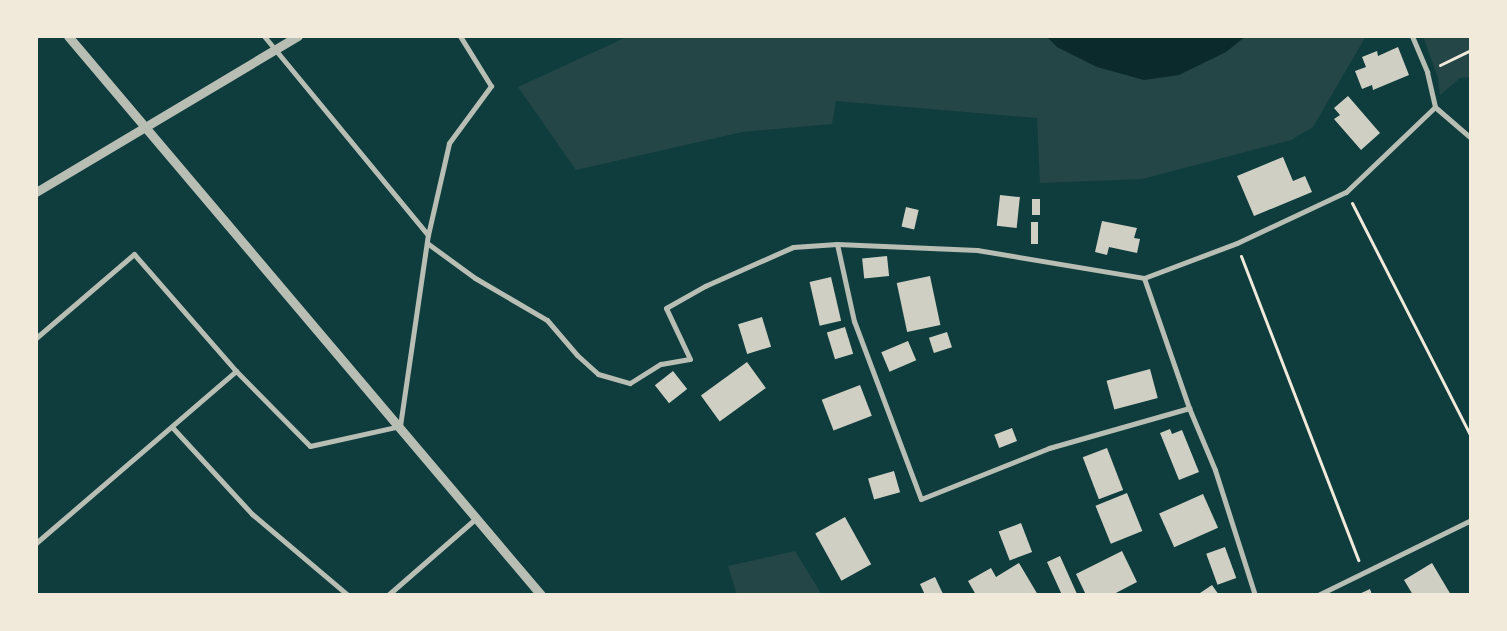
<!DOCTYPE html>
<html>
<head>
<meta charset="utf-8">
<style>
	body { margin:0 }
	#map { position:relative; width:1507px; height:631px; overflow:hidden; background:#0f3d3e; font-family:Manrope,sans-serif }
	div>[style] { position:absolute }
	.green>* { inset:0; background:#244646 }
	.water>* { inset:0; background:#0a2a2b }
	.building>* { inset:0; background:#cfcfc3; transform-origin:0 0 }
	.path>* { height:3px; margin:-1.5px; padding:0 1.5px; transform-origin:1.5px; border-radius:1.5px; background:#f1e9da }
	.minor>* { height:5px; margin:-2.5px; padding:0 2.5px; transform-origin:2.5px; border-radius:2.5px; background:#b8beb3 }
	.tertiary>* { height:9px; margin:-4.5px; padding:0 4.5px; transform-origin:4.5px; border-radius:4.5px; background:#b8beb3 }
	span { translate:-50% -50%; white-space:nowrap; text-align:center; line-height:1.15; -webkit-text-stroke:5px #f1e9da; paint-order:stroke }
	.frame { position:absolute; inset:0; border:38px solid #f1e9da; pointer-events:none }
</style>
</head>
<body>
<div id="map">
	<div class="green">
		<i style="clip-path:polygon(629px 36px,1366px 36px,1313px 127px,1291px 140px,1142px 179px,1040px 183px,1037px 118px,836px 101px,832px 124px,742px 132px,576px 170px,518px 87px)"></i>
		<i style="clip-path:polygon(1423px 36px,1471px 36px,1471px 77px,1460px 78px,1440px 95px,1438px 78px)"></i>
		<i style="clip-path:polygon(795px 551px,822px 595px,737px 595px,728px 566px)"></i>
	</div>
	<div class="water">
		<i style="clip-path:polygon(1046px 36px,1246px 36px,1226px 52px,1179px 75px,1144px 80px,1097px 67px,1057px 47px)"></i>
	</div>
	<div class="building">
		<i style="clip-path:polygon(1398px 47px,1409px 75px,1373px 90px,1372px 85px,1362px 89px,1355px 71px,1366px 67px,1362px 57px,1377px 51px,1378px 56px)"></i>
		<i style="clip-path:polygon(1348px 96px,1380px 133px,1361px 150px,1334px 119px,1340px 115px,1334px 108px)"></i>
		<i style="clip-path:polygon(1283px 157px,1293px 181px,1305px 176px,1312px 192px,1254px 216px,1237px 176px)"></i>
		<i style="left:1000px;top:195px;width:20px;height:31px;rotate:6deg"></i>
		<i style="left:1032px;top:199px;width:8px;height:16px"></i>
		<i style="left:906px;top:207px;width:13px;height:20px;rotate:13deg"></i>
		<i style="clip-path:polygon(1102px 221px,1137px 228px,1134px 238px,1140px 239px,1137px 253px,1109px 247px,1107px 255px,1095px 252px)"></i>
		<i style="left:1031px;top:222px;width:7px;height:22px"></i>
		<i style="left:887px;top:256px;width:20px;height:25px;rotate:84deg"></i>
		<i style="left:930px;top:276px;width:50px;height:34px;rotate:78deg"></i>
		<i style="left:831px;top:277px;width:45px;height:22px;rotate:77deg"></i>
		<i style="left:762px;top:317px;width:31px;height:25px;rotate:73deg"></i>
		<i style="left:845px;top:327px;width:28px;height:19px;rotate:73deg"></i>
		<i style="left:947px;top:332px;width:16px;height:19px;rotate:72deg"></i>
		<i style="left:908px;top:341px;width:21px;height:29px;rotate:67deg"></i>
		<i style="left:747px;top:362px;width:32px;height:57px;rotate:54deg"></i>
		<i style="left:1150px;top:369px;width:30px;height:45px;rotate:75deg"></i>
		<i style="left:673px;top:371px;width:23px;height:23px;rotate:52deg"></i>
		<i style="left:860px;top:385px;width:33px;height:41px;rotate:69deg"></i>
		<i style="left:1012px;top:428px;width:14px;height:19px;rotate:69deg"></i>
		<i style="clip-path:polygon(1170px 429px,1172px 434px,1182px 430px,1199px 472px,1179px 480px,1160px 433px)"></i>
		<i style="left:1107px;top:448px;width:45px;height:26px;rotate:69deg"></i>
		<i style="left:894px;top:471px;width:22px;height:27px;rotate:74deg"></i>
		<i style="left:1127px;top:493px;width:41px;height:34px;rotate:68deg"></i>
		<i style="left:1203px;top:494px;width:37px;height:48px;rotate:66deg"></i>
		<i style="left:845px;top:517px;width:54px;height:34px;rotate:61deg"></i>
		<i style="left:1021px;top:523px;width:31px;height:24px;rotate:69deg"></i>
		<i style="left:1225px;top:547px;width:33px;height:20px;rotate:70deg"></i>
		<i style="clip-path:polygon(1122px 551px,1137px 582px,1112px 595px,1086px 595px,1076px 574px)"></i>
		<i style="clip-path:polygon(1060px 556px,1077px 594px,1076px 595px,1062px 595px,1047px 562px)"></i>
		<i style="clip-path:polygon(1019px 563px,1038px 595px,976px 595px,968px 581px,991px 568px,996px 577px)"></i>
		<i style="clip-path:polygon(1432px 563px,1451px 595px,1413px 595px,1404px 580px)"></i>
		<i style="clip-path:polygon(935px 577px,943px 594px,925px 595px,920px 584px)"></i>
		<i style="clip-path:polygon(1212px 585px,1219px 595px,1197px 595px)"></i>
		<i style="clip-path:polygon(1370px 589px,1372px 595px,1357px 595px)"></i>
	</div>
	<div class="path">
		<i style="left:1440px;top:65px;width:34px;rotate:-26deg"></i>
		<i style="left:1352px;top:203px;width:263px;rotate:63deg"></i>
		<i style="left:1241px;top:256px;width:326px;rotate:68.9deg"></i>
	</div>
	<div class="minor">
		<i style="left:264px;top:36px;width:258px;rotate:50.5deg"></i>
		<i style="left:1412px;top:36px;width:39px;rotate:67deg"></i>
		<i style="left:1427px;top:72px;width:36px;rotate:77deg"></i>
		<i style="left:1435px;top:107px;width:48px;rotate:40.7deg"></i>
		<i style="left:427px;top:243px;width:59px;rotate:36.1deg"></i>
		<i style="left:475px;top:278px;width:83px;rotate:30.3deg"></i>
		<i style="left:547px;top:320px;width:46px;rotate:49.4deg"></i>
		<i style="left:577px;top:355px;width:28px;rotate:42deg"></i>
		<i style="left:598px;top:374px;width:33px;rotate:16deg"></i>
		<i style="left:630px;top:383px;width:36px;rotate:-32deg"></i>
		<i style="left:661px;top:364px;width:29px;rotate:-10deg"></i>
		<i style="left:690px;top:359px;width:56px;rotate:-115.2deg"></i>
		<i style="left:666px;top:308px;width:45px;rotate:-29.4deg"></i>
		<i style="left:705px;top:286px;width:96px;rotate:-23.9deg"></i>
		<i style="left:793px;top:247px;width:44px;rotate:-3.9deg"></i>
		<i style="left:837px;top:244px;width:140px;rotate:2.5deg"></i>
		<i style="left:977px;top:250px;width:169px;rotate:9.5deg"></i>
		<i style="left:1144px;top:278px;width:99px;rotate:-20.6deg"></i>
		<i style="left:1237px;top:243px;width:120px;rotate:-25.1deg"></i>
		<i style="left:1346px;top:192px;width:123px;rotate:-43.7deg"></i>
		<i style="left:837px;top:244px;width:79px;rotate:77.6deg"></i>
		<i style="left:854px;top:321px;width:190px;rotate:69.4deg"></i>
		<i style="left:921px;top:499px;width:138px;rotate:-21.7deg"></i>
		<i style="left:1049px;top:448px;width:146px;rotate:-15.9deg"></i>
		<i style="left:1144px;top:278px;width:138px;rotate:70.9deg"></i>
		<i style="left:1189px;top:408px;width:67px;rotate:67.2deg"></i>
		<i style="left:1215px;top:470px;width:131px;rotate:72.3deg"></i>
		<i style="left:36px;top:338px;width:129px;rotate:-40.6deg"></i>
		<i style="left:134px;top:254px;width:155px;rotate:48.9deg"></i>
		<i style="left:236px;top:371px;width:105px;rotate:45.4deg"></i>
		<i style="left:310px;top:446px;width:92px;rotate:-12.5deg"></i>
		<i style="left:400px;top:426px;width:193px;rotate:-81.7deg"></i>
		<i style="left:428px;top:235px;width:94px;rotate:-77.1deg"></i>
		<i style="left:449px;top:143px;width:71px;rotate:-53.6deg"></i>
		<i style="left:491px;top:86px;width:59px;rotate:-121.8deg"></i>
		<i style="left:172px;top:427px;width:118px;rotate:47.4deg"></i>
		<i style="left:252px;top:514px;width:126px;rotate:40.2deg"></i>
		<i style="left:36px;top:543px;width:264px;rotate:-40.7deg"></i>
		<i style="left:388px;top:595px;width:116px;rotate:-41.1deg"></i>
		<i style="left:1318px;top:595px;width:170px;rotate:-26.1deg"></i>
	</div>
	<div class="tertiary">
		<i style="left:68px;top:36px;width:732px;rotate:49.76deg"></i>
		<i style="left:36px;top:192px;width:305px;rotate:-30.8deg"></i>
	</div>
	<div class="frame"></div>
</div>
</body>
</html>
